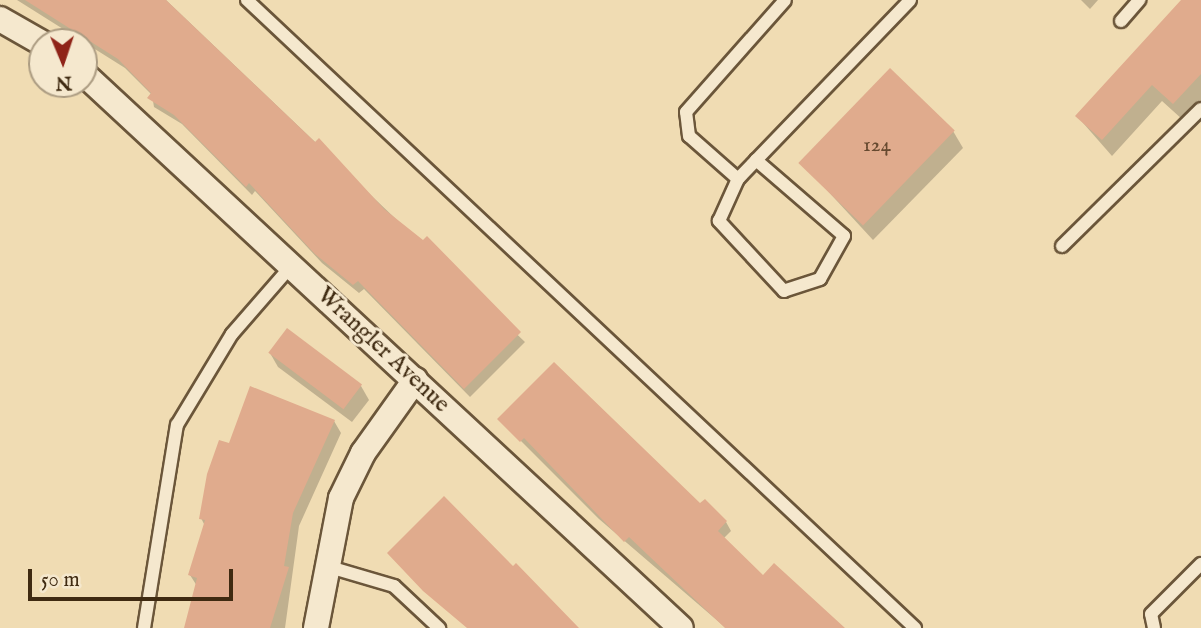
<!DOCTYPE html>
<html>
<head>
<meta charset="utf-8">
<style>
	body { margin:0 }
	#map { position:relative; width:1201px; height:628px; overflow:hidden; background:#f0dcb3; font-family:"IM FELL English",serif }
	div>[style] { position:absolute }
	.shadow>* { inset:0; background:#0003 }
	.building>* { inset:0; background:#e0ab8d; transform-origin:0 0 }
	.roads { filter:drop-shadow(2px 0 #6b563a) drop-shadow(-2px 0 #6b563a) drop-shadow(0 2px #6b563a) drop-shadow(0 -2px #6b563a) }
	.service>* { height:12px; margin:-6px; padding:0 6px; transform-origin:6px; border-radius:6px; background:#f5e8ce }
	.minor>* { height:24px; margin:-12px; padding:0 12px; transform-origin:12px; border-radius:12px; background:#f5e8ce }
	span { translate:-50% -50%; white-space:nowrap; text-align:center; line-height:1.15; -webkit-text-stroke:6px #f5e8ce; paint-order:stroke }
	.number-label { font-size:21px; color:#674a30 }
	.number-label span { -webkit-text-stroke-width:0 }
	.street-label { font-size:24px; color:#3f2a11 }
	.north { position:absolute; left:28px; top:28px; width:70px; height:70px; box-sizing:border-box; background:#f5e8ce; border:2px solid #ac9c82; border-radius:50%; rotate:178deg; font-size:19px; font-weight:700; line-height:28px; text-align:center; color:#3f2a11 }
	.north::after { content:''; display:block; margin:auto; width:24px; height:32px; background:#8f2418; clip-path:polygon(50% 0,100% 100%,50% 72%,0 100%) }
	.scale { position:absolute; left:28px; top:569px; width:205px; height:32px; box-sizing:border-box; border:4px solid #3f2a11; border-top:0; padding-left:9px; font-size:21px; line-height:24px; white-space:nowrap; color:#3f2a11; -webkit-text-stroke:5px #f5e8ce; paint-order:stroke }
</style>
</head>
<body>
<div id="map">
	<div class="shadow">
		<i style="clip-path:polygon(17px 0,166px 0,525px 342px,470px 397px,364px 289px,359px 293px,322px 263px,255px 191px,252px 195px,182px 124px,154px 107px,152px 95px,125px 68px)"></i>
		<i style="clip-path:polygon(1081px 0,1098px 0,1090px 9px)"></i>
		<i style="clip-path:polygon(1183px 0,1201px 0,1201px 101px,1183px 120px,1162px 101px,1112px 156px,1077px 116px)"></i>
		<i style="clip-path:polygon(953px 131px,963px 148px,873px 240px,801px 162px)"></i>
		<i style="clip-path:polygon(287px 331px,361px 386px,369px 400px,352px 422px,278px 367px,270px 353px)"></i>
		<i style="clip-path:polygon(499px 419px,700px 506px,726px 522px,731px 531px,723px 539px,763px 577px,839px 628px,726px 628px,599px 519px)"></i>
		<i style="clip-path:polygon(334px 421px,341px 433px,299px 526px,285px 628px,185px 628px,197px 586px,190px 575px,205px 526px,201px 518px,230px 445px)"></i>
	</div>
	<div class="building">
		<i style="clip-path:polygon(25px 0,166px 0,315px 142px,319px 138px,384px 209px,423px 240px,427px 236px,521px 332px,464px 389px,358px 281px,353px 285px,315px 254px,249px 183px,246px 187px,174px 115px,147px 98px,151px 93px,118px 59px)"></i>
		<i style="clip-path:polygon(1181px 0,1201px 0,1201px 74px,1173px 104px,1152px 85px,1102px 140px,1075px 116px)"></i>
		<i style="left:890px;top:68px;width:90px;height:132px;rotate:44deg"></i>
		<i style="left:287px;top:328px;width:94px;height:31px;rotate:37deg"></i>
		<i style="clip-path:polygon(554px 362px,700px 503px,705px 499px,727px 521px,718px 531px,763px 575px,774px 563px,845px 628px,725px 628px,629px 537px,624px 542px,524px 438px,520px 442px,497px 419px)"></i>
		<i style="clip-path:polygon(250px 386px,335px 420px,293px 513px,284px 566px,289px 567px,270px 628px,184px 628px,197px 578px,188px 575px,205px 520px,199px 519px,207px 474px,219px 440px,229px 443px)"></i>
		<i style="clip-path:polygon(444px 496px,513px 566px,516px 563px,579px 628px,467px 628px,423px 591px,387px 553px)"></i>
	</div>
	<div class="roads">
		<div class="service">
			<i style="left:247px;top:0;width:917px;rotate:43.23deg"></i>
			<i style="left:1121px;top:21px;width:28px;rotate:-49deg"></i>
			<i style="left:756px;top:160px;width:116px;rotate:40.8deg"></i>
			<i style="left:844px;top:236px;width:49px;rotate:119.2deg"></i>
			<i style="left:820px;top:279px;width:38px;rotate:162deg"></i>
			<i style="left:784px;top:291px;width:96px;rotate:-132.9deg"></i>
			<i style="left:719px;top:221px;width:46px;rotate:-65.7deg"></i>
			<i style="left:738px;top:179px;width:248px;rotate:-46.1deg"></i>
			<i style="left:738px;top:179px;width:65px;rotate:-138.7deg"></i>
			<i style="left:689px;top:136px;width:24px;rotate:-97deg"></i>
			<i style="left:686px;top:112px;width:149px;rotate:-48.5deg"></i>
			<i style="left:1062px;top:246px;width:195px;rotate:-44.6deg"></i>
			<i style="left:326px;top:566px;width:71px;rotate:16.4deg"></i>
			<i style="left:394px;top:586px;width:62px;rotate:43deg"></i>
			<i style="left:144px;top:628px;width:206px;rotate:-80.8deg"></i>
			<i style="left:177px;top:425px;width:106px;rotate:-58.9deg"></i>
			<i style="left:232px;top:334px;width:91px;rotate:-49deg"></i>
			<i style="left:1154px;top:628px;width:14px;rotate:-102deg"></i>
			<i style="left:1151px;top:614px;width:71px;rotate:-45deg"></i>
		</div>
		<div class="minor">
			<i style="left:0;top:19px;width:48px;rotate:29.7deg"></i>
			<i style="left:84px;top:74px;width:814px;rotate:42.86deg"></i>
			<i style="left:316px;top:628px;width:132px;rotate:-79.1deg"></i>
			<i style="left:341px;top:498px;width:50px;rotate:-63.9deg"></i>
			<i style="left:363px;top:453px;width:90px;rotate:-54.5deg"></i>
		</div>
	</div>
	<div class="number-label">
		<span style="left:877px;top:146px">124</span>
	</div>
	<div class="street-label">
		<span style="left:383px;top:350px;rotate:43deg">Wrangler Avenue</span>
	</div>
	<div class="north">N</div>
	<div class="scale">50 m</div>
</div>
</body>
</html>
